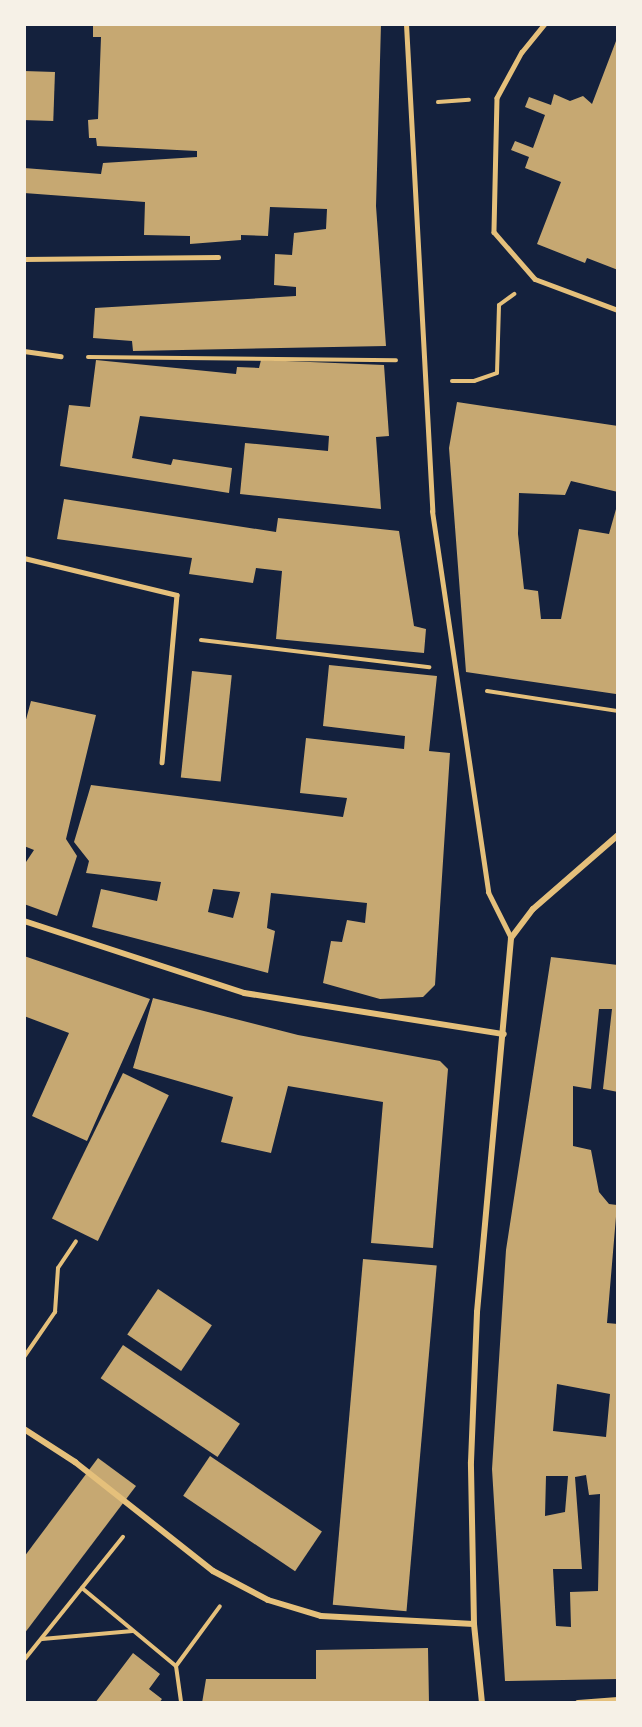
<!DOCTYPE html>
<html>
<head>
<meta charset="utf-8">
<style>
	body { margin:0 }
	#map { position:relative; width:642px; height:1727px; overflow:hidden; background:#14213d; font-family:"Golos Text",sans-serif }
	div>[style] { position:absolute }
	.building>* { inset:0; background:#c6a872; transform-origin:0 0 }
	.path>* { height:4px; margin:-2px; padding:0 2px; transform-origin:2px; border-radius:2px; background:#e5c07b }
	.service>* { height:4.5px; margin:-2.25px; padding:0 2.25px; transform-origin:2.25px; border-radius:2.25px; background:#e5c07b }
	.pedestrian>* { height:5px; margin:-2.5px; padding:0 2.5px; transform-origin:2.5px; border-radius:2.5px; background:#e5c07b }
	.minor>* { height:6px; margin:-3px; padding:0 3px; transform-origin:3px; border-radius:3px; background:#e5c07b }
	span { translate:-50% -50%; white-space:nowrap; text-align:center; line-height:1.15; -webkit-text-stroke:6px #f6f1e7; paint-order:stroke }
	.frame { position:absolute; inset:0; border:26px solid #f6f1e7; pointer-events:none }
</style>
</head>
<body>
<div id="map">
	<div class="building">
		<i style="clip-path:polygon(93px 24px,381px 24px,376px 206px,386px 346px,133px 351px,132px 341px,93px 338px,95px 308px,296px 296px,296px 287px,274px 285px,275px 254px,292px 255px,294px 233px,326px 229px,327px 209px,270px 207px,268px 236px,241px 235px,241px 240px,190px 244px,190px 236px,144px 235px,145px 202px,24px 193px,24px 168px,101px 174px,103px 163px,197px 157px,197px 151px,97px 146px,96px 138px,89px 138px,88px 120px,98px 119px,101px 37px,93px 37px)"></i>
		<i style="clip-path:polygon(616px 41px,618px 42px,618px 270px,587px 258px,585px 263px,537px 244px,561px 182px,525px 168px,529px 157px,511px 150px,515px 141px,533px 148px,545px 115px,525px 107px,529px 97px,551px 105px,554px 94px,570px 101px,583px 96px,592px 104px)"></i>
		<i style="left:24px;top:71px;width:31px;height:49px;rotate:2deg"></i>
		<i style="clip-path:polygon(96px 360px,236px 374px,237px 367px,259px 368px,261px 360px,384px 365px,389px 436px,376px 437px,381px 509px,240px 494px,245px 443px,328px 451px,329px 436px,140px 416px,132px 458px,171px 465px,173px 459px,232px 468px,229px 493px,60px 466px,69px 405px,90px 407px)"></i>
		<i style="clip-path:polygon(457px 402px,618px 426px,618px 492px,571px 481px,565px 495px,519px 493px,518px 534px,524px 589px,538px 591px,541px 619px,561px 619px,579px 529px,609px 534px,618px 502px,616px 694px,466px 672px,449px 448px)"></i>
		<i style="clip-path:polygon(64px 499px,276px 532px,278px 518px,399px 531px,414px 626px,426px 629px,424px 653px,276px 639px,282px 571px,256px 568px,253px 583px,189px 574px,192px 558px,57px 539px)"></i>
		<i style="clip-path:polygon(evenodd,329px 665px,437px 676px,429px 751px,450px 753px,435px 985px,423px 997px,380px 999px,323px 983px,331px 941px,342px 942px,347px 920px,365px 923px,367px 903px,271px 893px,267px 928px,275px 931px,268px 973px,92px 927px,101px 889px,157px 901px,161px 882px,86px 873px,89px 861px,74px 842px,91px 785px,343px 817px,347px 798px,300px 793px,306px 738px,404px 749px,405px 736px,323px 726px,329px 665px,213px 889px,240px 892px,233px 918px,208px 912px,213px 889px)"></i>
		<i style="left:192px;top:671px;width:40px;height:107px;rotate:6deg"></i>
		<i style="clip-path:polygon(31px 701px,96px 715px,66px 839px,77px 856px,57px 916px,24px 904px,24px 865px,34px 850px,24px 846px,24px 727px)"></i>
		<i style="clip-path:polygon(24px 956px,150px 999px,87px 1141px,32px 1116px,69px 1033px,24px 1016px)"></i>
		<i style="clip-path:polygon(evenodd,551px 957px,618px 965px,618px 1092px,603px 1089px,612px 1009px,599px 1009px,591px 1089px,573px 1086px,573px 1146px,591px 1150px,599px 1192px,609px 1204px,617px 1205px,607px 1323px,618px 1324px,618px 1679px,505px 1681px,492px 1469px,506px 1250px,551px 957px,557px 1384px,610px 1394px,606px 1437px,553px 1431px,557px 1384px,551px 957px,586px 1475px,589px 1495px,600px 1494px,598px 1591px,570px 1592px,571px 1627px,556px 1626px,553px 1569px,582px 1569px,575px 1477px,586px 1475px,551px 957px,546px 1476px,568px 1476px,565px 1512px,545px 1516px,546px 1476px)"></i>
		<i style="clip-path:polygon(153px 998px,298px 1035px,440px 1061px,448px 1069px,433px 1248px,371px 1243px,383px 1102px,288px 1086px,271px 1153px,221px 1142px,233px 1097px,133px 1068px)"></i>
		<i style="left:123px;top:1073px;width:51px;height:162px;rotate:26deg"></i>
		<i style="left:363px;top:1259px;width:74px;height:347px;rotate:5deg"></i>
		<i style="left:158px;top:1289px;width:65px;height:55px;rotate:34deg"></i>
		<i style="left:123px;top:1345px;width:141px;height:40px;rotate:34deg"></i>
		<i style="left:210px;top:1456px;width:135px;height:48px;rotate:34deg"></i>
		<i style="clip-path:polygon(98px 1458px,136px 1486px,24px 1634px,24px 1557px)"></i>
		<i style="clip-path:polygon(428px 1648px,429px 1703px,202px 1703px,206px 1679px,316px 1679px,316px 1650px)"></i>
		<i style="clip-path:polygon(133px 1653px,160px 1674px,149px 1689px,162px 1699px,159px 1703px,95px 1703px)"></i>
	</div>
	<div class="path">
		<i style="left:438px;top:102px;width:31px;rotate:-4deg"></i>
		<i style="left:88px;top:357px;width:308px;rotate:0.6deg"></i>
		<i style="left:452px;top:381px;width:22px"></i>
		<i style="left:474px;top:381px;width:24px;rotate:-19deg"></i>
		<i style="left:497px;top:373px;width:68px;rotate:-88.3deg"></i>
		<i style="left:499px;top:305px;width:19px;rotate:-36deg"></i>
		<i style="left:201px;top:640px;width:230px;rotate:6.8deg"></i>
		<i style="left:487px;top:691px;width:133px;rotate:8.7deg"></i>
		<i style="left:24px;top:1357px;width:55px;rotate:-55.4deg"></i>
		<i style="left:55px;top:1312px;width:44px;rotate:-86.1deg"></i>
		<i style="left:58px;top:1268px;width:32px;rotate:-56deg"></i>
		<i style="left:82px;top:1588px;width:122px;rotate:39.7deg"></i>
		<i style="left:176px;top:1666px;width:37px;rotate:82deg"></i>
		<i style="left:42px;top:1639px;width:91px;rotate:-5deg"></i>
		<i style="left:24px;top:1660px;width:158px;rotate:-51.2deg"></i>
		<i style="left:176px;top:1666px;width:74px;rotate:-53.7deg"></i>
	</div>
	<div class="service">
		<i style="left:545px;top:24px;width:36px;rotate:129deg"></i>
		<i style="left:522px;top:52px;width:52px;rotate:118.5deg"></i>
		<i style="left:497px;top:98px;width:134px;rotate:91.3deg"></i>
		<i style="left:494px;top:232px;width:62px;rotate:48.9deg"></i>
		<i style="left:535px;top:279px;width:89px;rotate:20.5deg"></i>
		<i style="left:24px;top:259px;width:194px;rotate:-0.6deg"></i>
		<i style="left:24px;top:351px;width:37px;rotate:8deg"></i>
		<i style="left:24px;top:558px;width:157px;rotate:13.6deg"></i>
		<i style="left:177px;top:595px;width:168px;rotate:95.1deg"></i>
	</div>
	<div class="pedestrian">
		<i style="left:406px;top:24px;width:488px;rotate:86.9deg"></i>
		<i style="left:432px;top:511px;width:385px;rotate:81.6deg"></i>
		<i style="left:488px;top:892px;width:51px;rotate:63.4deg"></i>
	</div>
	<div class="minor">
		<i style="left:24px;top:921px;width:231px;rotate:18.1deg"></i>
		<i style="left:244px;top:993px;width:263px;rotate:9deg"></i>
		<i style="left:24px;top:1429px;width:61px;rotate:32.9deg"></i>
		<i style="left:75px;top:1462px;width:176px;rotate:38.3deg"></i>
		<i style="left:213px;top:1571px;width:62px;rotate:27.8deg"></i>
		<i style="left:268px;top:1600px;width:55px;rotate:16.8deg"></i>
		<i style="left:321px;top:1616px;width:153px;rotate:3deg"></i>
		<i style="left:482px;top:1703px;width:79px;rotate:-95.8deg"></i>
		<i style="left:474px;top:1624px;width:162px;rotate:-91.1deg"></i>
		<i style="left:471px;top:1462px;width:150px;rotate:-87.7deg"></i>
		<i style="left:477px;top:1312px;width:376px;rotate:-84.8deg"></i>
		<i style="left:511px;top:938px;width:36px;rotate:-53deg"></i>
		<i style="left:533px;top:909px;width:113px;rotate:-41deg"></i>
		<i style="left:578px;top:1703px;width:40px;rotate:-4.3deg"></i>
	</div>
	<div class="frame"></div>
</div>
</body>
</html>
